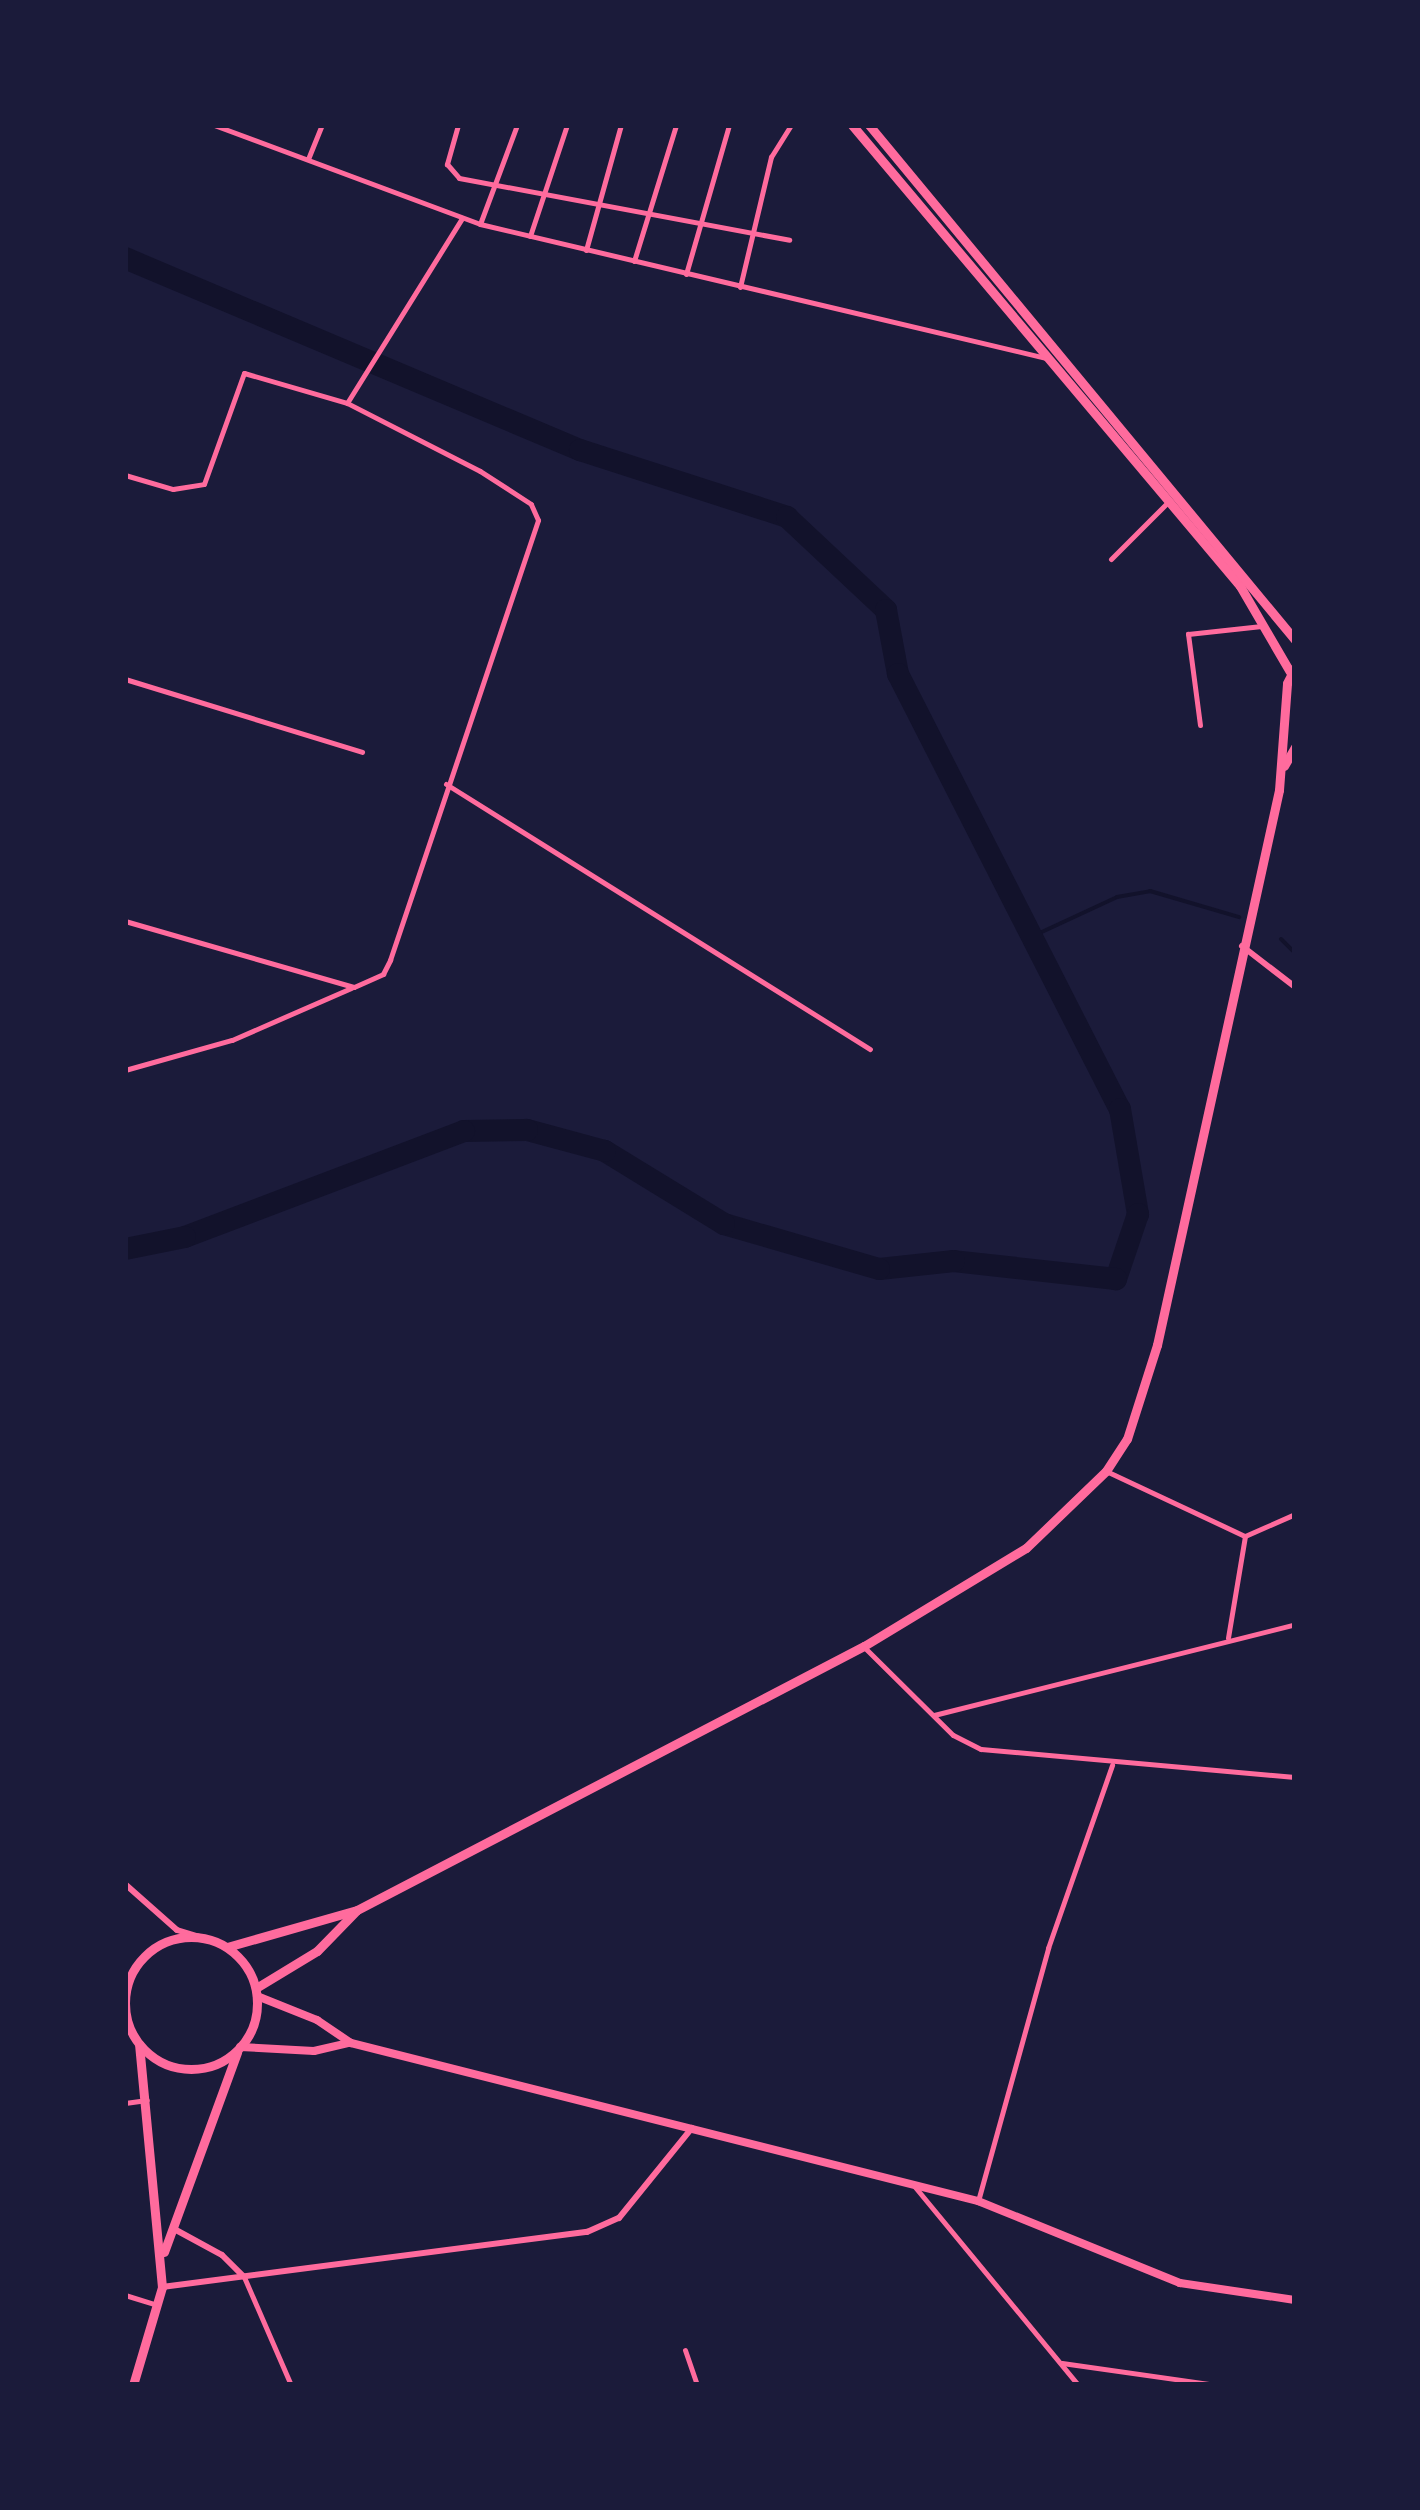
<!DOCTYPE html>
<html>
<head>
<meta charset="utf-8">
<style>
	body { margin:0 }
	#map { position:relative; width:1420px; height:2510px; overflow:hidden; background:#1b1b3a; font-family:Lato,sans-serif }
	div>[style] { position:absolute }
	.stream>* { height:4px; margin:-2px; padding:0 2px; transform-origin:2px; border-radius:2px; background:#12122b }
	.river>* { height:22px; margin:-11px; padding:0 11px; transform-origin:11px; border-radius:11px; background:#12122b }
	.minor>* { height:5px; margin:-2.5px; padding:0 2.5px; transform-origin:2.5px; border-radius:2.5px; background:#ff6b9d }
	.tertiary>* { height:6px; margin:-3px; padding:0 3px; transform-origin:3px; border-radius:3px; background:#ff6b9d }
	.secondary>* { height:8px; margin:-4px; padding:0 4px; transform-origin:4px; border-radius:4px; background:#ff6b9d }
	.primary>* { height:9px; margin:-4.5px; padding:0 4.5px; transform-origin:4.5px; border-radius:4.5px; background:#ff6b9d }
	.primary>.ring { margin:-4.5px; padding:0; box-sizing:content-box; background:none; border:9px solid #ff6b9d; border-radius:50% }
	span { translate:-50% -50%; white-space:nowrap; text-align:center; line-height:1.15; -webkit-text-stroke:8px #1b1b3a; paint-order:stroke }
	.frame { position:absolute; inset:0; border:128px solid #1b1b3a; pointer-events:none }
</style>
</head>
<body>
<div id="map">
	<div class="stream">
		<i style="left:1031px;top:937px;width:95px;rotate:-24.9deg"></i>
		<i style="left:1117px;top:897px;width:34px;rotate:-10deg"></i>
		<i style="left:1150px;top:891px;width:93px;rotate:16.3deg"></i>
		<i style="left:1281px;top:939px;width:20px;rotate:45deg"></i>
	</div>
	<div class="river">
		<i style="left:125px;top:258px;width:494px;rotate:22.9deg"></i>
		<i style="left:580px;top:450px;width:218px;rotate:17.9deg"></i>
		<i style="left:787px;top:517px;width:136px;rotate:43.2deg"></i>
		<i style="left:886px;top:610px;width:65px;rotate:79.4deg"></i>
		<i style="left:898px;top:674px;width:488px;rotate:63deg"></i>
		<i style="left:1120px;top:1109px;width:107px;rotate:80.3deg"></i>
		<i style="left:1138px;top:1214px;width:69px;rotate:108.7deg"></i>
		<i style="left:1116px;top:1279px;width:163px;rotate:-173.7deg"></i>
		<i style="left:954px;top:1261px;width:75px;rotate:173.9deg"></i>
		<i style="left:879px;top:1269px;width:161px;rotate:-163.8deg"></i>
		<i style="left:724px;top:1224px;width:140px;rotate:-148.5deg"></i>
		<i style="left:605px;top:1151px;width:81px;rotate:-164.9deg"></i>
		<i style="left:527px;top:1130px;width:63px;rotate:179.1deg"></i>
		<i style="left:464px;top:1131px;width:298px;rotate:159.2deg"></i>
		<i style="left:185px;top:1237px;width:61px;rotate:168.7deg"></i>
	</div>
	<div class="minor">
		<i style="left:214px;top:125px;width:284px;rotate:20.4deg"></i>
		<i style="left:480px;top:224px;width:582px;rotate:13.32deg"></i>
		<i style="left:458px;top:125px;width:41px;rotate:105.8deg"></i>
		<i style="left:447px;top:164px;width:18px;rotate:49deg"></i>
		<i style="left:459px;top:178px;width:336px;rotate:10.6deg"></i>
		<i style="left:308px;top:159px;width:37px;rotate:-68deg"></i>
		<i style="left:480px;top:224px;width:106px;rotate:-69.5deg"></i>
		<i style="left:530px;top:236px;width:117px;rotate:-71.6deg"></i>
		<i style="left:586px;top:250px;width:130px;rotate:-74.4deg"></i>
		<i style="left:634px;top:261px;width:142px;rotate:-72.8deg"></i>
		<i style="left:686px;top:274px;width:155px;rotate:-73.9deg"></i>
		<i style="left:740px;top:287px;width:134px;rotate:-76.6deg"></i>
		<i style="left:771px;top:157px;width:38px;rotate:-58deg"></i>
		<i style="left:125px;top:475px;width:50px;rotate:16.3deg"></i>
		<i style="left:173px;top:489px;width:31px;rotate:-9deg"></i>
		<i style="left:204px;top:484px;width:118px;rotate:-70.2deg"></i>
		<i style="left:244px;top:373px;width:107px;rotate:16.2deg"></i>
		<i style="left:347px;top:403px;width:218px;rotate:-58.1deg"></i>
		<i style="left:1111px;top:559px;width:82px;rotate:-45deg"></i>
		<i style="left:125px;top:679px;width:248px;rotate:17.1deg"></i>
		<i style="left:1200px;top:725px;width:92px;rotate:-97.5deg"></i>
		<i style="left:1188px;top:634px;width:74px;rotate:-6.2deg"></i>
		<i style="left:446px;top:784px;width:500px;rotate:32.01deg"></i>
		<i style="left:125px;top:921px;width:238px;rotate:16.1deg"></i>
		<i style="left:354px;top:987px;width:32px;rotate:-24deg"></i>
		<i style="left:383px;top:974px;width:16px;rotate:-63deg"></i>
		<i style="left:390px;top:960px;width:464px;rotate:-71.4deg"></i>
		<i style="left:538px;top:520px;width:17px;rotate:-114deg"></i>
		<i style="left:531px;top:504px;width:61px;rotate:-147.1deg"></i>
		<i style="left:480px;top:471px;width:149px;rotate:-152.9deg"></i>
		<i style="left:125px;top:1070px;width:111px;rotate:-15.7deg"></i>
		<i style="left:232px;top:1040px;width:130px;rotate:-23.6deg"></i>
		<i style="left:1106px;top:1471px;width:153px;rotate:25.1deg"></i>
		<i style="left:1245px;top:1536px;width:103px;rotate:99.5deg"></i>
		<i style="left:1245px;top:1536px;width:55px;rotate:-23.7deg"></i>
		<i style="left:864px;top:1647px;width:125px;rotate:44.7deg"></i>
		<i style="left:953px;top:1735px;width:31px;rotate:27deg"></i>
		<i style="left:981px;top:1749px;width:315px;rotate:5.1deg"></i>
		<i style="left:934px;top:1715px;width:372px;rotate:-14.1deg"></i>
		<i style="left:125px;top:2024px;width:3px;rotate:-18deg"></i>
		<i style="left:125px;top:2103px;width:22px;rotate:-8deg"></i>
		<i style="left:915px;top:2187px;width:256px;rotate:50.5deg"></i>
		<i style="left:978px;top:2201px;width:263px;rotate:-74.5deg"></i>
		<i style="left:1048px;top:1948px;width:194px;rotate:-70.7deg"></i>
		<i style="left:244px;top:2277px;width:118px;rotate:66.5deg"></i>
		<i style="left:125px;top:2295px;width:30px;rotate:17deg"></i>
		<i style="left:685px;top:2350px;width:37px;rotate:71deg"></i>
		<i style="left:1062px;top:2363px;width:157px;rotate:8.1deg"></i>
	</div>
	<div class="tertiary">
		<i style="left:1242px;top:946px;width:67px;rotate:37.7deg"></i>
		<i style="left:125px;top:1884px;width:69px;rotate:41.5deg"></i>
		<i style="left:177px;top:1930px;width:24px;rotate:17deg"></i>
		<i style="left:125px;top:1993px;width:1px;rotate:90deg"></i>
		<i style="left:176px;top:2230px;width:52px;rotate:28.5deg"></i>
		<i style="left:222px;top:2255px;width:30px;rotate:45deg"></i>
		<i style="left:162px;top:2287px;width:429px;rotate:-7.4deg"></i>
		<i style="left:587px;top:2232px;width:35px;rotate:-24deg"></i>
		<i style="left:619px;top:2218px;width:116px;rotate:-51deg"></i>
	</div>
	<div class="secondary">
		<i style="left:257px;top:1996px;width:65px;rotate:21.8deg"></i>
		<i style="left:317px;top:2020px;width:41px;rotate:34.1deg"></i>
		<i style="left:351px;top:2043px;width:647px;rotate:14.14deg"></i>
		<i style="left:978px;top:2201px;width:218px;rotate:22.1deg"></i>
		<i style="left:1180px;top:2283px;width:116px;rotate:8.4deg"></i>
		<i style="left:240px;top:2047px;width:74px;rotate:3.1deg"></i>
		<i style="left:314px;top:2051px;width:37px;rotate:-13deg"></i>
	</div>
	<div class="primary">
		<i style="left:852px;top:125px;width:603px;rotate:49.91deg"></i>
		<i style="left:1240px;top:586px;width:99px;rotate:59.8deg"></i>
		<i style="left:869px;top:125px;width:668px;rotate:50.4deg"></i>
		<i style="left:1284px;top:766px;width:22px;rotate:-60deg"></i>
		<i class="ring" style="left:125px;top:1937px;width:123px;height:123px"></i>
		<i style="left:227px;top:1947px;width:135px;rotate:-15.9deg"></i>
		<i style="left:357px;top:1910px;width:572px;rotate:-27.51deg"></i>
		<i style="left:864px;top:1646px;width:189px;rotate:-31.2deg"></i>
		<i style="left:1026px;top:1548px;width:111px;rotate:-43.9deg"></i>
		<i style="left:1106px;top:1471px;width:38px;rotate:-57deg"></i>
		<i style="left:1127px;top:1439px;width:99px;rotate:-72.3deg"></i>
		<i style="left:1157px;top:1345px;width:568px;rotate:-77.6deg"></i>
		<i style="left:1279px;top:790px;width:107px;rotate:-85.7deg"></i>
		<i style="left:1287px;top:683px;width:18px;rotate:-63deg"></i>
		<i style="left:256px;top:1988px;width:71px;rotate:-31.2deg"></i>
		<i style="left:317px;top:1951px;width:56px;rotate:-45.7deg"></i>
		<i style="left:164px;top:2252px;width:213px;rotate:-69.9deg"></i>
		<i style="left:133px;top:2385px;width:102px;rotate:-73.5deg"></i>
		<i style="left:162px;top:2287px;width:244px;rotate:-95.4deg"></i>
	</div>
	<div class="frame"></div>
</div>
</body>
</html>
